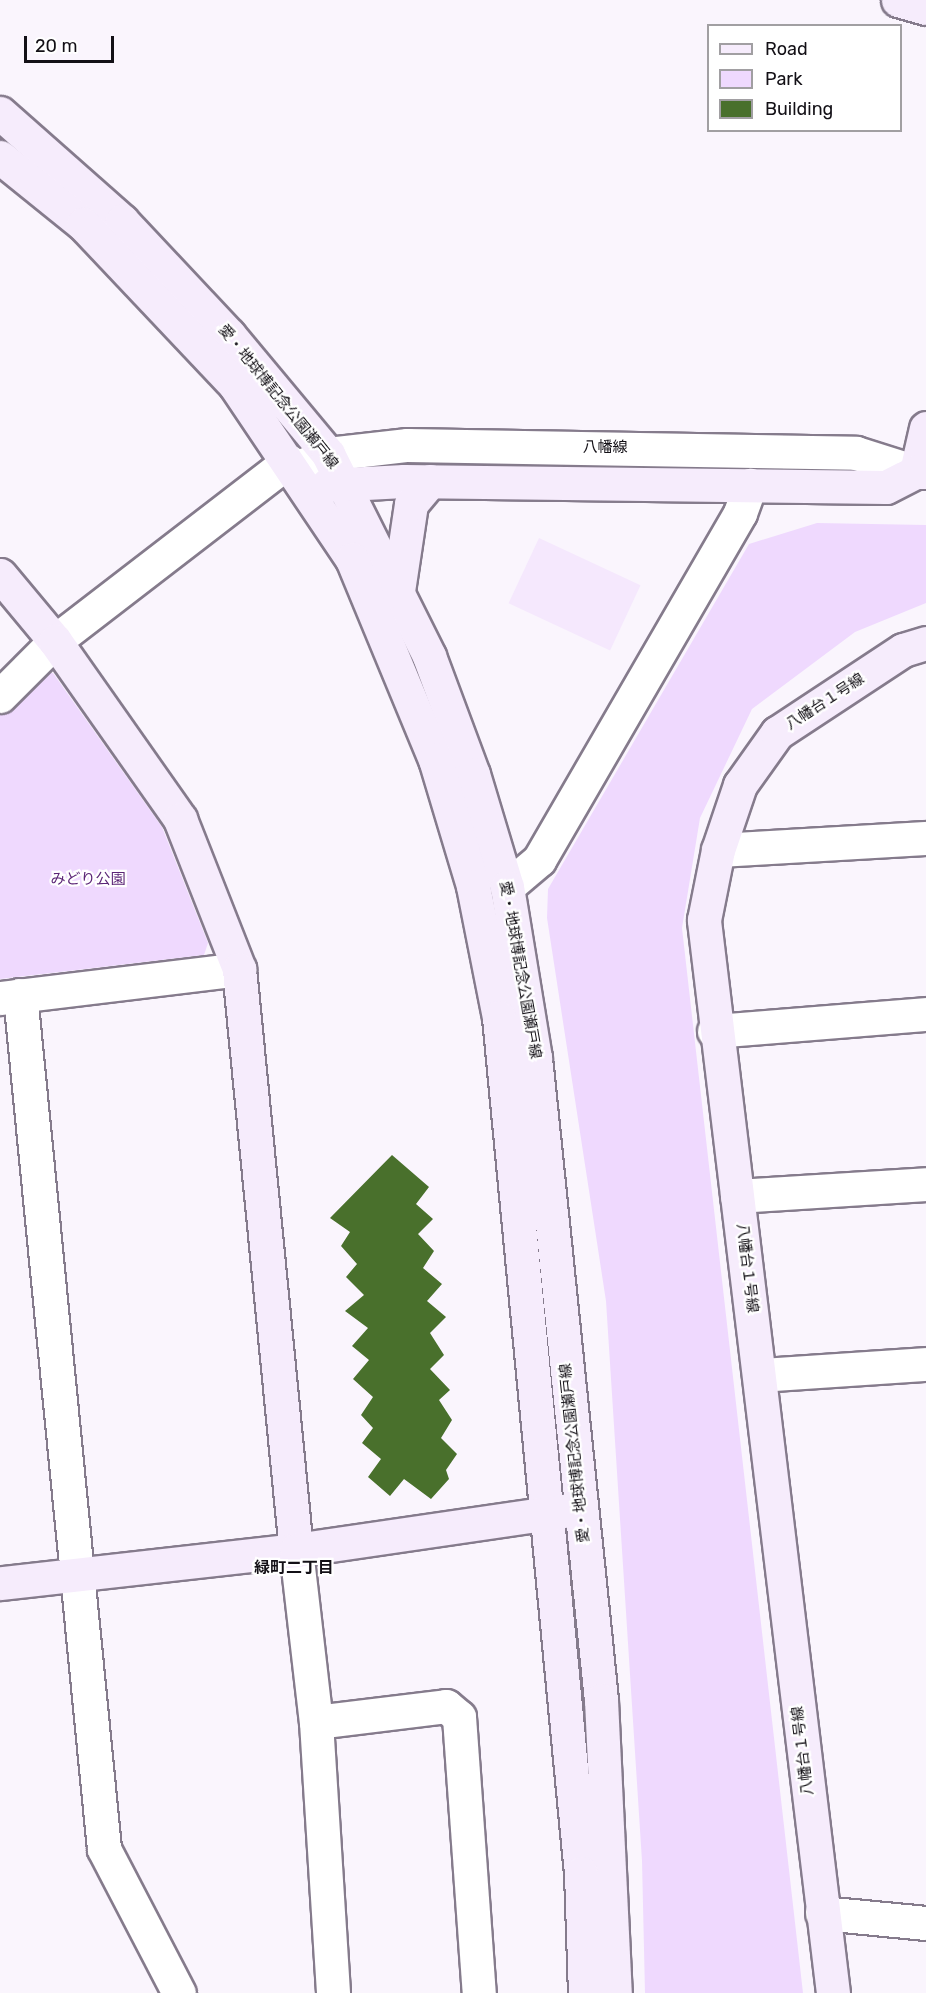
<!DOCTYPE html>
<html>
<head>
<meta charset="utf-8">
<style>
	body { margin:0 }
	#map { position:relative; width:926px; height:1993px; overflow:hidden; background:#faf5fd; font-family:Rubik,"Noto Sans JP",sans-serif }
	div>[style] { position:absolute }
	.built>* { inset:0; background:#f5e8fd; transform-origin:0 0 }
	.green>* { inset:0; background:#efd9fe }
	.building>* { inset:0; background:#49702c }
	.roads { filter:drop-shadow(2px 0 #857b8c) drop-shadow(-2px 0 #857b8c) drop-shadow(0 2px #857b8c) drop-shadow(0 -2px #857b8c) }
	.street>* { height:33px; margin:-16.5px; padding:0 16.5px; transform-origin:16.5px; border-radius:16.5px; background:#fff }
	.secondary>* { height:33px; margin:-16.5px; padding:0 16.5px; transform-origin:16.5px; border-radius:16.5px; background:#f6ecfc }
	span { translate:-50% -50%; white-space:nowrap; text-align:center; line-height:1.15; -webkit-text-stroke:4.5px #fff; paint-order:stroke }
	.street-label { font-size:15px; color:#131016 }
	.park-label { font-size:15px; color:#5b2576 }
	.neighbourhood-label { font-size:16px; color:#131016; font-weight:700 }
	.legend { position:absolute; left:707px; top:24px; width:195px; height:108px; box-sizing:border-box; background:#fff; border:2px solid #a19fa2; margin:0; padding:8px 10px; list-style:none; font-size:18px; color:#131016 }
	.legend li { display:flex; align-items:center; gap:12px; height:30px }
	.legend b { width:30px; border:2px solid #a19fa2 }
	.scale { position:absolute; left:24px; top:36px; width:90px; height:27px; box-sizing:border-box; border:3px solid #131016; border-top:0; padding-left:8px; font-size:18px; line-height:21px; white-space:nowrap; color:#131016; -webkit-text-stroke:4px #fff; paint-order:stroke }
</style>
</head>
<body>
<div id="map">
	<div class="built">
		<i style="left:539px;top:538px;width:112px;height:72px;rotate:25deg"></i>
	</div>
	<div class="green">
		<i style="clip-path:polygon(817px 523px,926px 525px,926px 603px,855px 632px,752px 709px,700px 818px,682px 928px,803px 1993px,645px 1993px,642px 1861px,606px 1301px,547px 918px,548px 889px,749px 544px)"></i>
		<i style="clip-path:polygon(42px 673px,53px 673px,162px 827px,208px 943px,204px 955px,0 979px,0 714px)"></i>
	</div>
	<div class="building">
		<i style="clip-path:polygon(392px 1155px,429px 1187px,416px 1204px,433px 1219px,418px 1234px,434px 1251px,423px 1268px,442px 1284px,427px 1301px,446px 1317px,430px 1333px,444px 1355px,430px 1369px,450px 1390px,439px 1400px,452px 1420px,441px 1438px,457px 1454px,446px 1470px,449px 1479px,431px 1499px,404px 1479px,390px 1496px,368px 1477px,381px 1459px,362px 1443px,373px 1428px,361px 1415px,373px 1397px,353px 1379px,369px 1360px,352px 1346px,368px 1328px,345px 1311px,364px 1295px,346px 1277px,357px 1264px,341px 1246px,350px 1232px,330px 1218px)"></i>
	</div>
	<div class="roads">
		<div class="street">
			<i style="left:294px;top:469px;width:37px;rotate:-24deg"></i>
			<i style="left:328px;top:454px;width:80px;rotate:-6.5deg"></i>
			<i style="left:407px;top:445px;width:449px;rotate:1deg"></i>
			<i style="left:856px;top:453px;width:63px;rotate:17.6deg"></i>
			<i style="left:0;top:696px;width:78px;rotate:-45deg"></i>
			<i style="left:55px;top:641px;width:295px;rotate:-37.6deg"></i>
			<i style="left:718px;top:850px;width:208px;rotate:-3.3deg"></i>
			<i style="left:507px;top:887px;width:42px;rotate:-40.2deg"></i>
			<i style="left:539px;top:860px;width:401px;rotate:-59.9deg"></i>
			<i style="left:740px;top:513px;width:30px;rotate:-70deg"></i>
			<i style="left:20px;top:995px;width:858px;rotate:84.38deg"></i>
			<i style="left:104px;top:1849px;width:162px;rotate:62.5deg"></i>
			<i style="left:0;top:998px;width:241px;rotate:-6.9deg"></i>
			<i style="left:714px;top:1031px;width:213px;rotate:-4.6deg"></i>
			<i style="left:737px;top:1196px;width:189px;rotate:-3.6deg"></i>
			<i style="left:760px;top:1375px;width:166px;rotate:-3.8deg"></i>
			<i style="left:296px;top:1550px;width:173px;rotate:83.4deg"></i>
			<i style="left:316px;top:1722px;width:272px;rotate:86.4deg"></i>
			<i style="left:316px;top:1722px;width:131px;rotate:-7deg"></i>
			<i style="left:446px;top:1706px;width:17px;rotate:40deg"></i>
			<i style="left:459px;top:1717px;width:277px;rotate:85.9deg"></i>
			<i style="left:822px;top:1913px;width:104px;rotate:5.5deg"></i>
		</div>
		<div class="secondary">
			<i style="left:898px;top:0;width:29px;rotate:16deg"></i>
			<i style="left:0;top:113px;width:163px;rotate:41.5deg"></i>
			<i style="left:122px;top:221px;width:156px;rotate:46.8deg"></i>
			<i style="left:229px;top:335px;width:155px;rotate:50.2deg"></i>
			<i style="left:328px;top:454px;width:226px;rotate:63.4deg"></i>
			<i style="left:429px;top:656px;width:126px;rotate:69.6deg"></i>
			<i style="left:473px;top:774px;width:118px;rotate:73.3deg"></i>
			<i style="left:507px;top:887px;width:173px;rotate:80.7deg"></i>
			<i style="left:535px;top:1058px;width:645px;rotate:84.13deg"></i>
			<i style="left:601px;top:1700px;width:293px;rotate:87.3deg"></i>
			<i style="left:0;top:157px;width:107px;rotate:38.9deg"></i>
			<i style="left:83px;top:224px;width:221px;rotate:46.6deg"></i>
			<i style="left:235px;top:385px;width:210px;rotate:56.1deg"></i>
			<i style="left:352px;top:559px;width:217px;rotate:67.5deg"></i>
			<i style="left:435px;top:759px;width:133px;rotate:73.3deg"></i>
			<i style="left:473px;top:886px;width:134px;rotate:78.8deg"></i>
			<i style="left:499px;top:1017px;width:860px;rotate:84.53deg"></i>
			<i style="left:581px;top:1873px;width:120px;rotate:88.1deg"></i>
			<i style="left:916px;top:472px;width:45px;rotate:-77.2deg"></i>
			<i style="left:327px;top:485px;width:77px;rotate:-3deg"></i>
			<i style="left:404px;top:481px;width:482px;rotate:0.7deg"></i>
			<i style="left:886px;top:487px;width:34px;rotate:-27deg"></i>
			<i style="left:916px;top:472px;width:10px"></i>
			<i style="left:0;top:575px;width:86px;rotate:50.2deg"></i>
			<i style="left:55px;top:641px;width:218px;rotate:54.9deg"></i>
			<i style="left:180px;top:819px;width:161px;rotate:68.5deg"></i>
			<i style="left:239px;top:969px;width:584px;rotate:84.4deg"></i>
			<i style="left:296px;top:1550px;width:298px;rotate:173.6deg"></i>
			<i style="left:398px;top:591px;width:88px;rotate:-81.5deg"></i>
			<i style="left:411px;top:504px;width:30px;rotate:-50deg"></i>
			<i style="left:296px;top:1550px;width:277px;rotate:-8.3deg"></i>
			<i style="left:833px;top:1993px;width:1081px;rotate:-96.86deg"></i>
			<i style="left:704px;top:920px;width:71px;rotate:-78.7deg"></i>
			<i style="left:718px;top:850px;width:69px;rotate:-71.3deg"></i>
			<i style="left:740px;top:785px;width:64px;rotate:-54.6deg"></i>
			<i style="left:777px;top:733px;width:151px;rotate:-33.4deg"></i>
			<i style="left:903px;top:650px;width:24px;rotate:-17deg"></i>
		</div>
	</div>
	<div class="street-label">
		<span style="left:278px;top:397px;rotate:51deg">愛・地球博記念公園瀬戸線</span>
		<span style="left:605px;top:448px">八幡線</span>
		<span style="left:825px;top:702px;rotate:-33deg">八幡台１号線</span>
		<span style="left:520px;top:970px;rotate:80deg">愛・地球博記念公園瀬戸線</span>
		<span style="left:747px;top:1268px;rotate:83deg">八幡台１号線</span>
		<span style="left:575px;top:1453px;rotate:-96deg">愛・地球博記念公園瀬戸線</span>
		<span style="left:803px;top:1751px;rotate:-97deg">八幡台１号線</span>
	</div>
	<div class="park-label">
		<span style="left:88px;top:880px">みどり公園</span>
	</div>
	<div class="neighbourhood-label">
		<span style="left:294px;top:1568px">緑町二丁目</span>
	</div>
	<ul class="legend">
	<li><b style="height:8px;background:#f6ecfc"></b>Road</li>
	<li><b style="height:16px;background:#efd9fe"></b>Park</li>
	<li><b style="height:16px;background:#49702c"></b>Building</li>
	</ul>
	<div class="scale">20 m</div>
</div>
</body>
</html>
